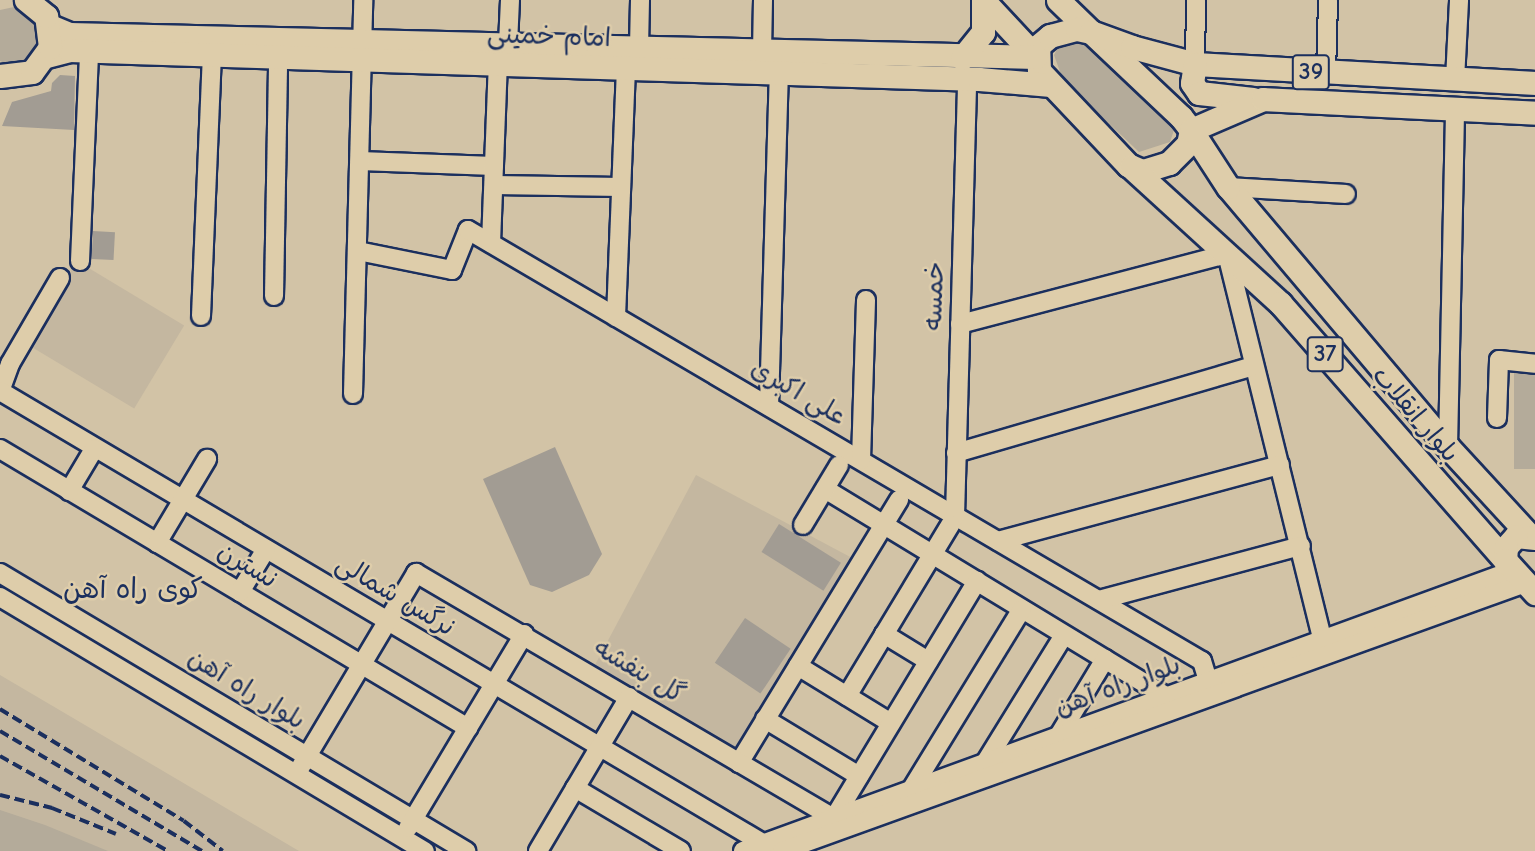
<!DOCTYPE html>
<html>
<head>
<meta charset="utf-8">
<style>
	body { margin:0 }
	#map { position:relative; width:1535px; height:851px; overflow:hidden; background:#d2c3a6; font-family:"Comic Neue","Playpen Sans Arabic",sans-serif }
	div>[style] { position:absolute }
	.built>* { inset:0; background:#c4b7a0; transform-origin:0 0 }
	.green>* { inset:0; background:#b4ab9a; transform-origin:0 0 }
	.building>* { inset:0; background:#a29c93; transform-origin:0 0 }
	.roads { filter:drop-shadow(2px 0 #1b2f5e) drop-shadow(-2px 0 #1b2f5e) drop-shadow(0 2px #1b2f5e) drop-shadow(0 -2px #1b2f5e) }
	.minor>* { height:18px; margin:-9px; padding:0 9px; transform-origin:9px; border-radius:9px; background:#decdaa }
	.major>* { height:23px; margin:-11.5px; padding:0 11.5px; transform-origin:11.5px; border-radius:11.5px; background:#decdaa }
	.rail>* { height:3.5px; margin-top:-1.75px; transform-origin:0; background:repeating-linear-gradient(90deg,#1b2f5e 0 10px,transparent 0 15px) }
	span { translate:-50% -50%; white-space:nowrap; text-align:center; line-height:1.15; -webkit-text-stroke:5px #decdaa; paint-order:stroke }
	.shield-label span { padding:2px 5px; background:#decdaa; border:2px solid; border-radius:5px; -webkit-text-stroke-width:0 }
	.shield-label { font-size:24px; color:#1b2f5e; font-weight:700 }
	.street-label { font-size:26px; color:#1b2f5e }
	.neighbourhood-label { font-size:28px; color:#1b2f5e }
</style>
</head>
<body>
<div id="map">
	<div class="built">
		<i style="left:77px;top:261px;width:125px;height:97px;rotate:31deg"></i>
		<i style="left:696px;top:475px;width:180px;height:222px;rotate:28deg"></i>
		<i style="clip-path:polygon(0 675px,299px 851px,0 851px)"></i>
	</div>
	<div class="green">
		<i style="clip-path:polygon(14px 7px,38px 19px,39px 49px,23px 61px,5px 63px,0 61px,0 10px)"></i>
		<i style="clip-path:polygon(1076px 38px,1175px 127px,1170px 142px,1139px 152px,1063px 80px,1054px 55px,1061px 42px)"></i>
		<i style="left:1514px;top:372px;width:21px;height:97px"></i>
		<i style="clip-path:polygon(0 810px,45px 825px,108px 851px,0 851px)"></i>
	</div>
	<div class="building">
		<i style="clip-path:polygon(60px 75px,75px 76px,74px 130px,2px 126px,12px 102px,51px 91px,52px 83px)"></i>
		<i style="left:93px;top:231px;width:22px;height:28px;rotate:3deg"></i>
		<i style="clip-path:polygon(555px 447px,602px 554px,589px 575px,552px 592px,530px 585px,483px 479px)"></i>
		<i style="left:779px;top:524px;width:73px;height:33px;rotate:32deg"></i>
		<i style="left:745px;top:618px;width:55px;height:54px;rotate:34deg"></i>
	</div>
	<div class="roads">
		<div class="minor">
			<i style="left:508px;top:44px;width:44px;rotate:-87.4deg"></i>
			<i style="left:639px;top:48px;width:48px;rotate:-88.8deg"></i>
			<i style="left:762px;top:52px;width:52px;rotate:-88.9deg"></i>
			<i style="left:1195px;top:64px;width:64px;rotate:-89.1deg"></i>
			<i style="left:1326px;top:73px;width:73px;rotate:-88.4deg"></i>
			<i style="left:1455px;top:80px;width:80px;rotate:-87.1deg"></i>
			<i style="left:360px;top:161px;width:134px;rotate:2.1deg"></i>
			<i style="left:494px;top:185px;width:127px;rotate:0.9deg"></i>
			<i style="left:1228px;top:187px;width:118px;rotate:3.4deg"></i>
			<i style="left:491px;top:243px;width:179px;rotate:-87.8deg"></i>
			<i style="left:358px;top:251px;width:96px;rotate:11.4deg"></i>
			<i style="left:452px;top:270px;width:43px;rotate:-68.2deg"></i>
			<i style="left:468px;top:230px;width:851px;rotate:30.42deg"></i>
			<i style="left:1202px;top:661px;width:21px;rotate:73deg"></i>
			<i style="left:80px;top:261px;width:210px;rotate:-87.5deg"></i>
			<i style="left:60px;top:278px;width:99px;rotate:120.2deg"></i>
			<i style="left:10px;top:364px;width:29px;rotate:110deg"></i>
			<i style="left:0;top:391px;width:902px;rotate:30.66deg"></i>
			<i style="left:274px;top:296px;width:239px;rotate:-89deg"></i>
			<i style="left:201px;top:316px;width:261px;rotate:-87.6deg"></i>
			<i style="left:616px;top:317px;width:249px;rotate:-87.7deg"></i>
			<i style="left:960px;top:324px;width:276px;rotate:-14.7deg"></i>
			<i style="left:1227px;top:254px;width:396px;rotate:76.1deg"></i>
			<i style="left:353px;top:394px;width:394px;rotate:-88.5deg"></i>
			<i style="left:769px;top:406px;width:333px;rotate:-88.3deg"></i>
			<i style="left:1497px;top:418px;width:58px;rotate:-88deg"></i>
			<i style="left:1499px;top:360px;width:36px;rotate:6deg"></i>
			<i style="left:1448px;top:447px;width:338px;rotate:-88.8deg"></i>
			<i style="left:0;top:449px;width:545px;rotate:30.8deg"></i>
			<i style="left:956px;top:453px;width:310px;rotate:-16.3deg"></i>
			<i style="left:861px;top:460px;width:160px;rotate:-88.2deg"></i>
			<i style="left:825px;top:489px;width:400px;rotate:31.3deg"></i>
			<i style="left:69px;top:491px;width:49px;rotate:-59.2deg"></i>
			<i style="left:955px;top:516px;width:438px;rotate:-88.4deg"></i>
			<i style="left:803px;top:525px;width:70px;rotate:-59deg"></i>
			<i style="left:998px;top:541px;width:292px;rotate:-15.1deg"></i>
			<i style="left:157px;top:543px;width:98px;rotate:-59.2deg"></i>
			<i style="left:0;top:573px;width:543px;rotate:30.82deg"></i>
			<i style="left:240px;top:592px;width:50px;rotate:-58.8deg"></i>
			<i style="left:0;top:597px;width:495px;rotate:30.9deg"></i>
			<i style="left:1099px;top:600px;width:209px;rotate:-15deg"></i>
			<i style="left:884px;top:634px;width:52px;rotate:31.5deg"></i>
			<i style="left:798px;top:666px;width:109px;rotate:31.5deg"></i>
			<i style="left:847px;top:696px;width:200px;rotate:-58.9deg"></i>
			<i style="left:765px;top:719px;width:110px;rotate:31.2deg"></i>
			<i style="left:1058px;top:737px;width:91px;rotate:-58.9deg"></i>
			<i style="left:739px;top:763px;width:308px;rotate:-58.7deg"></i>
			<i style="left:985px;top:763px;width:150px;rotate:-58.3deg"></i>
			<i style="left:297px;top:773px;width:233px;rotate:-59.2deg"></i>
			<i style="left:416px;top:573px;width:485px;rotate:30.4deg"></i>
			<i style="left:834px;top:818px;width:277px;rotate:-58.9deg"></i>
			<i style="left:575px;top:788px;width:123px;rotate:30.7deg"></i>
			<i style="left:911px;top:790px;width:212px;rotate:-58.5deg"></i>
			<i style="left:408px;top:828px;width:226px;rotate:-59.1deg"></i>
			<i style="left:538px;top:851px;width:179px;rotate:-59.4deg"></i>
			<i style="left:743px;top:851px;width:817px;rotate:-20.03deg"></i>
			<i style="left:782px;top:851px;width:788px;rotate:-19.82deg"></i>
		</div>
		<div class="major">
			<i style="left:983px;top:0;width:78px;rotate:47.1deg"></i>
			<i style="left:1058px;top:0;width:46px;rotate:44.1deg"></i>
			<i style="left:1091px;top:32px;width:124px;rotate:43.4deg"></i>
			<i style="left:1181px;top:117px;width:16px;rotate:52deg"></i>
			<i style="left:1191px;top:130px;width:14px;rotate:102deg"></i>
			<i style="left:1188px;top:144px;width:27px;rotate:135deg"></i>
			<i style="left:1169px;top:163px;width:28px;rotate:163deg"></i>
			<i style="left:1142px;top:171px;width:15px;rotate:-157deg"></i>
			<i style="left:1128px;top:165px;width:129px;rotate:-133.4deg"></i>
			<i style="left:1039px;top:71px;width:25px;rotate:-92deg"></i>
			<i style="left:1038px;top:46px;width:16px;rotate:-40deg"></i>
			<i style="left:1050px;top:36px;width:28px;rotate:-15deg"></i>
			<i style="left:1077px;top:29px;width:14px;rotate:12deg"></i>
			<i style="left:1091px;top:32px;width:44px;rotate:20.1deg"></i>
			<i style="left:1132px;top:47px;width:65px;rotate:15.1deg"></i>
			<i style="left:1195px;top:64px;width:341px;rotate:3.2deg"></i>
			<i style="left:50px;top:26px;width:21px;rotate:23deg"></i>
			<i style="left:69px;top:34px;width:967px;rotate:1.36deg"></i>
			<i style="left:47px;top:56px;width:23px;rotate:-15deg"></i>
			<i style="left:69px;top:50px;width:910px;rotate:1.83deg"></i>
			<i style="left:979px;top:79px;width:72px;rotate:4.8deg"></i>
			<i style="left:962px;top:58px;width:33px;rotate:-51deg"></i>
			<i style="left:983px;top:32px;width:32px;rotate:-90deg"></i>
			<i style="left:1195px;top:64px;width:19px;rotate:99deg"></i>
			<i style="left:1192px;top:83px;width:12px;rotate:55deg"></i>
			<i style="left:1199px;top:93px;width:54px;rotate:6.3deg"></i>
			<i style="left:0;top:76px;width:32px;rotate:-7deg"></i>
			<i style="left:32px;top:72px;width:31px;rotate:-54deg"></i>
			<i style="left:50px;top:47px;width:31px;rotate:-97deg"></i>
			<i style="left:46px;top:16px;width:26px;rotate:-141deg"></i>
			<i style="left:1131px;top:167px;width:202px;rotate:42.4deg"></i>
			<i style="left:1280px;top:303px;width:342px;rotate:48.8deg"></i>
			<i style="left:1529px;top:535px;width:120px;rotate:-132.6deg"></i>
			<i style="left:1448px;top:447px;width:341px;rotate:-130.2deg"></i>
			<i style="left:1228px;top:187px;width:68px;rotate:-123deg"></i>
			<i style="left:1191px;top:130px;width:78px;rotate:-23.3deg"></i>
			<i style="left:1263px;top:99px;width:272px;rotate:2.9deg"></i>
			<i style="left:1535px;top:538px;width:19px;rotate:-174deg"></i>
			<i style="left:1516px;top:536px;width:15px;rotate:132deg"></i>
			<i style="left:1506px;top:547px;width:13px;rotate:94deg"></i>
			<i style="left:1505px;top:560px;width:45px;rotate:47.7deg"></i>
		</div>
	</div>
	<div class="rail">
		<i style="left:0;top:709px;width:215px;rotate:31.3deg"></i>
		<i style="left:184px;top:821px;width:49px;rotate:37.6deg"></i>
		<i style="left:0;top:731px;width:235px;rotate:30.7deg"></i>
		<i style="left:0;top:756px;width:193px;rotate:29.5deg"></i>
		<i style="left:0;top:795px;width:54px;rotate:14deg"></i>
		<i style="left:52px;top:808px;width:69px;rotate:22.1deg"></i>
	</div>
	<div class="shield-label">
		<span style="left:1311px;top:72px">39</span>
		<span style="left:1325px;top:354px">37</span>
	</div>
	<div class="street-label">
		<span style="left:549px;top:37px;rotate:2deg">امام خمینی</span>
		<span style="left:935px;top:296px;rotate:-88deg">خمسه</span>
		<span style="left:798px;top:393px;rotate:30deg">علی اکبری</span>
		<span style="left:1415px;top:415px;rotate:49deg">بلوار انقلاب</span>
		<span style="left:247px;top:566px;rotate:31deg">نسترن</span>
		<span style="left:395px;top:596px;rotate:31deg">نرگس شمالی</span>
		<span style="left:639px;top:672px;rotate:31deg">گل بنفشه</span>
		<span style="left:1118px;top:687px;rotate:-20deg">بلوار راه آهن</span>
		<span style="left:246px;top:690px;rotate:31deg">بلوار راه آهن</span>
	</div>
	<div class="neighbourhood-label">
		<span style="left:133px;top:589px">کوی راه آهن</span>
	</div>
</div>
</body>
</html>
